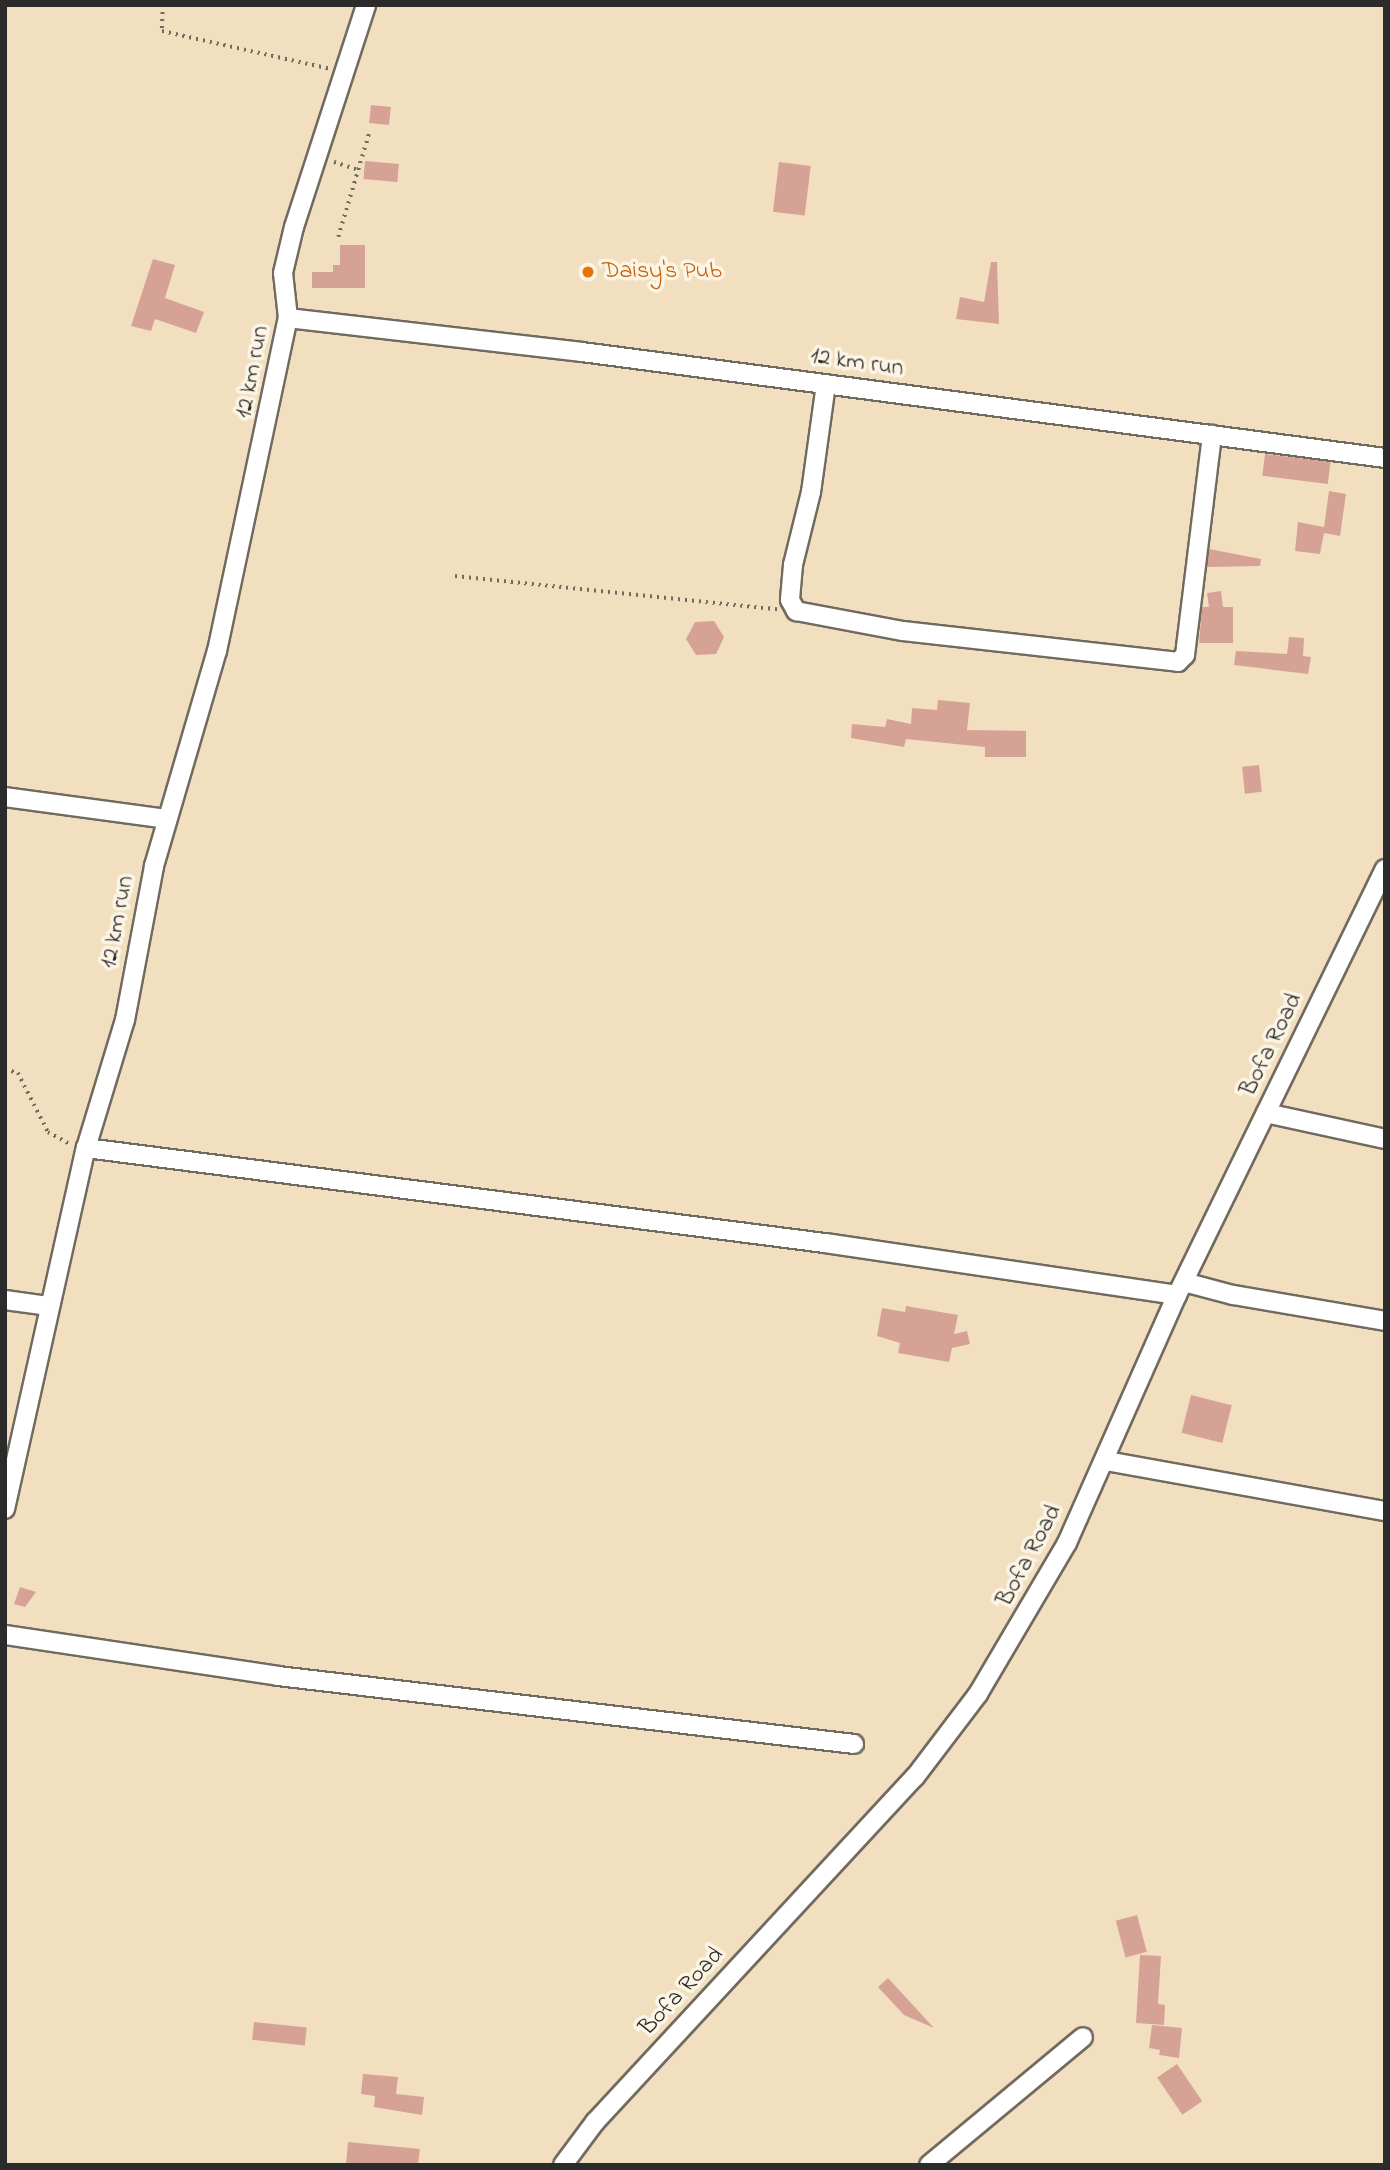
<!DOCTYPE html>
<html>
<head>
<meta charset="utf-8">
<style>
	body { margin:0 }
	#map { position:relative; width:1390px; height:2170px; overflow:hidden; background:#f2dfc0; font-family:"Indie Flower",sans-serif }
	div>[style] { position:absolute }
	.building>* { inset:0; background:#d6a296; transform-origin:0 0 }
	.path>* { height:3.5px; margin-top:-1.75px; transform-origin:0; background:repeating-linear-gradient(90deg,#716a5f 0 2px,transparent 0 7px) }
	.roads { filter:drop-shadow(2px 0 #716a5f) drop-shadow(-2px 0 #716a5f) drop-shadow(0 2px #716a5f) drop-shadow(0 -2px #716a5f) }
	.street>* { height:18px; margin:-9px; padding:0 9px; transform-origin:9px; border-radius:9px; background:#fff }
	.dots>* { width:19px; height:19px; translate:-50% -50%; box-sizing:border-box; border:4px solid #fcf5e5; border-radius:50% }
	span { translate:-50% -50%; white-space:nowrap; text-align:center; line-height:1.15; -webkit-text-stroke:7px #fcf5e5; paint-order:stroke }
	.food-label { font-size:24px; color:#c56008 }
	.left { translate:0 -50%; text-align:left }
	.street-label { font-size:24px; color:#2b2b2b }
	.frame { position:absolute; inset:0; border:7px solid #2b2b2b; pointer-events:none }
</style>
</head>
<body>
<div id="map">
	<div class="building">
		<i style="left:371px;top:105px;width:20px;height:18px;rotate:6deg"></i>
		<i style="left:365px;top:161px;width:34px;height:18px;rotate:5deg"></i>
		<i style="left:779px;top:162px;width:32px;height:50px;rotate:7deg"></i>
		<i style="clip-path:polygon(340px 245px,365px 245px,365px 288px,312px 288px,312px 272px,333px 272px,333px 265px,340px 265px)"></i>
		<i style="clip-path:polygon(153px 259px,175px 265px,165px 298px,204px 312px,196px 333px,155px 319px,151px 331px,131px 326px)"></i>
		<i style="clip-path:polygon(991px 262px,997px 262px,999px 324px,956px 319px,960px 297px,984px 302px)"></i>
		<i style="left:1265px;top:454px;width:66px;height:22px;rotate:7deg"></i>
		<i style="clip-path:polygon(1329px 491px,1346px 494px,1340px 536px,1324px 533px,1320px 554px,1295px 551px,1298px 522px,1324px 527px)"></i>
		<i style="clip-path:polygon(1209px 549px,1261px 559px,1260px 566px,1207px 567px)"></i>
		<i style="clip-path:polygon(1221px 591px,1223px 607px,1233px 607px,1233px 643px,1199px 643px,1202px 607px,1209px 607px,1207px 593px)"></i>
		<i style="clip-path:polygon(714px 621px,724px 637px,716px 654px,696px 655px,686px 639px,695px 622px)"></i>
		<i style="clip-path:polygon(1289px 637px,1304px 638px,1303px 656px,1311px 657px,1308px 674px,1234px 665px,1236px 651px,1287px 654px)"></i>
		<i style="clip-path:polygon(938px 700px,970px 703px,967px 730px,1026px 731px,1026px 757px,985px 757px,985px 747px,906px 739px,904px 747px,851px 738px,852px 724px,885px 727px,887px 719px,911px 724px,912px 708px,937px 710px)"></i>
		<i style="left:1259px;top:765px;width:27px;height:17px;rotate:84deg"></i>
		<i style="clip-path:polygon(906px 1306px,958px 1315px,954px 1334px,967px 1331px,970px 1344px,952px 1348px,949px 1362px,898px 1353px,900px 1343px,877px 1336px,882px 1308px,905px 1312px)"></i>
		<i style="left:1191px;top:1395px;width:42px;height:39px;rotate:14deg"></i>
		<i style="clip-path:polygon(20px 1587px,36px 1592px,25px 1607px,14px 1604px)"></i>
		<i style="left:1137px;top:1915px;width:38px;height:22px;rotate:75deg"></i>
		<i style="clip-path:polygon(1140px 1955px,1161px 1956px,1158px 2004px,1165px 2005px,1164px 2025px,1136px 2023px)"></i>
		<i style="clip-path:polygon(888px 1978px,934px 2028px,904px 2015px,878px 1987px)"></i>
		<i style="left:254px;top:2022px;width:53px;height:18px;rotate:6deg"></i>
		<i style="clip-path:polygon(1152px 2025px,1182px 2028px,1179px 2058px,1159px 2055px,1160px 2050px,1149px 2048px)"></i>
		<i style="left:1177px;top:2064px;width:45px;height:24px;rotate:56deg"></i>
		<i style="clip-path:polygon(363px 2074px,398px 2077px,396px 2094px,424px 2097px,422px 2115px,374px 2107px,375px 2096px,361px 2094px)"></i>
		<i style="clip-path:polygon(348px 2142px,420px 2149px,418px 2165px,346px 2165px)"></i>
	</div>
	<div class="path">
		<i style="left:163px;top:5px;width:26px;rotate:92deg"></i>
		<i style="left:162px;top:31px;width:172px;rotate:12.7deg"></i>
		<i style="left:334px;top:162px;width:25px;rotate:18deg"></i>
		<i style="left:338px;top:237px;width:109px;rotate:-73.4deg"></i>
		<i style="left:455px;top:576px;width:324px;rotate:5.9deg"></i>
		<i style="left:5px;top:1069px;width:14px;rotate:17deg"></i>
		<i style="left:18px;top:1073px;width:66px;rotate:63deg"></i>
		<i style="left:48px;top:1132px;width:26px;rotate:29deg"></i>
	</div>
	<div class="roads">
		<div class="street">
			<i style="left:288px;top:318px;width:45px;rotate:-96.3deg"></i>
			<i style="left:283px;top:273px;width:47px;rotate:-76.6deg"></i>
			<i style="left:294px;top:227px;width:233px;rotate:-72deg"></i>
			<i style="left:826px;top:384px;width:109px;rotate:97.9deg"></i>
			<i style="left:811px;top:492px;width:75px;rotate:103.9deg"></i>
			<i style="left:793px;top:565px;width:35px;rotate:95deg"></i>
			<i style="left:790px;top:600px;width:13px;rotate:61deg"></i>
			<i style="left:796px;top:611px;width:109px;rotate:10.6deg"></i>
			<i style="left:903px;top:631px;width:277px;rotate:6.4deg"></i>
			<i style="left:1178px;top:662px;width:10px;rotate:-45deg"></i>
			<i style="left:1185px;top:655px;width:222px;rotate:-83deg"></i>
			<i style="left:5px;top:797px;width:163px;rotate:7.7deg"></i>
			<i style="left:1266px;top:1113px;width:122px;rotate:12.3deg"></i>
			<i style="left:86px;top:1148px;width:745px;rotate:7.33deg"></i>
			<i style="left:825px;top:1243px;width:356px;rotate:8.4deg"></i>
			<i style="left:1184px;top:1282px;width:51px;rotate:14.9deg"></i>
			<i style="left:1233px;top:1295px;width:154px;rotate:9.7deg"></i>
			<i style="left:5px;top:1300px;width:43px;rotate:7.9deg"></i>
			<i style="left:1106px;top:1461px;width:283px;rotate:10.2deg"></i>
			<i style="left:5px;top:1509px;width:370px;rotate:-77.4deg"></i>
			<i style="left:86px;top:1148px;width:134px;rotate:-73.1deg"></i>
			<i style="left:125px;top:1020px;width:157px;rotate:-79.3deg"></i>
			<i style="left:154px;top:866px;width:224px;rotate:-73.7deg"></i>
			<i style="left:217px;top:651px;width:340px;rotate:-78deg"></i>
			<i style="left:288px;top:318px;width:296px;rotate:6.6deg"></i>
			<i style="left:582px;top:352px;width:810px;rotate:7.52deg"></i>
			<i style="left:5px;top:1635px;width:276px;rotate:8.5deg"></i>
			<i style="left:278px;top:1676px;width:580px;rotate:6.73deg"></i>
			<i style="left:563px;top:2165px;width:54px;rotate:-53.3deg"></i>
			<i style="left:595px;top:2122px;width:471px;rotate:-47.2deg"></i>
			<i style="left:915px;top:1777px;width:104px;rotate:-52.8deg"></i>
			<i style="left:978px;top:1694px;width:175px;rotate:-59.5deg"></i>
			<i style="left:1067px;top:1543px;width:271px;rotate:-66.1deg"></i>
			<i style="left:1177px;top:1295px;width:474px;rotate:-64deg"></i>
			<i style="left:929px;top:2165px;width:200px;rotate:-39.7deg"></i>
		</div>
	</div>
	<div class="dots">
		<i style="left:588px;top:272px;background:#e8710a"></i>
	</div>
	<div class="food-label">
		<span class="left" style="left:602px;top:272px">Daisy's Pub</span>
	</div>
	<div class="street-label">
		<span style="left:857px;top:363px;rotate:8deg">12 km run</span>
		<span style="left:253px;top:372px;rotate:-79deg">12 km run</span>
		<span style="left:118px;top:922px;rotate:-79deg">12 km run</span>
		<span style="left:1272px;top:1045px;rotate:-64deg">Bofa Road</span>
		<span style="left:1030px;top:1556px;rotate:-62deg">Bofa Road</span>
		<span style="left:682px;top:1992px;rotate:-47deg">Bofa Road</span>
	</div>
	<div class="frame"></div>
</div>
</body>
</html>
